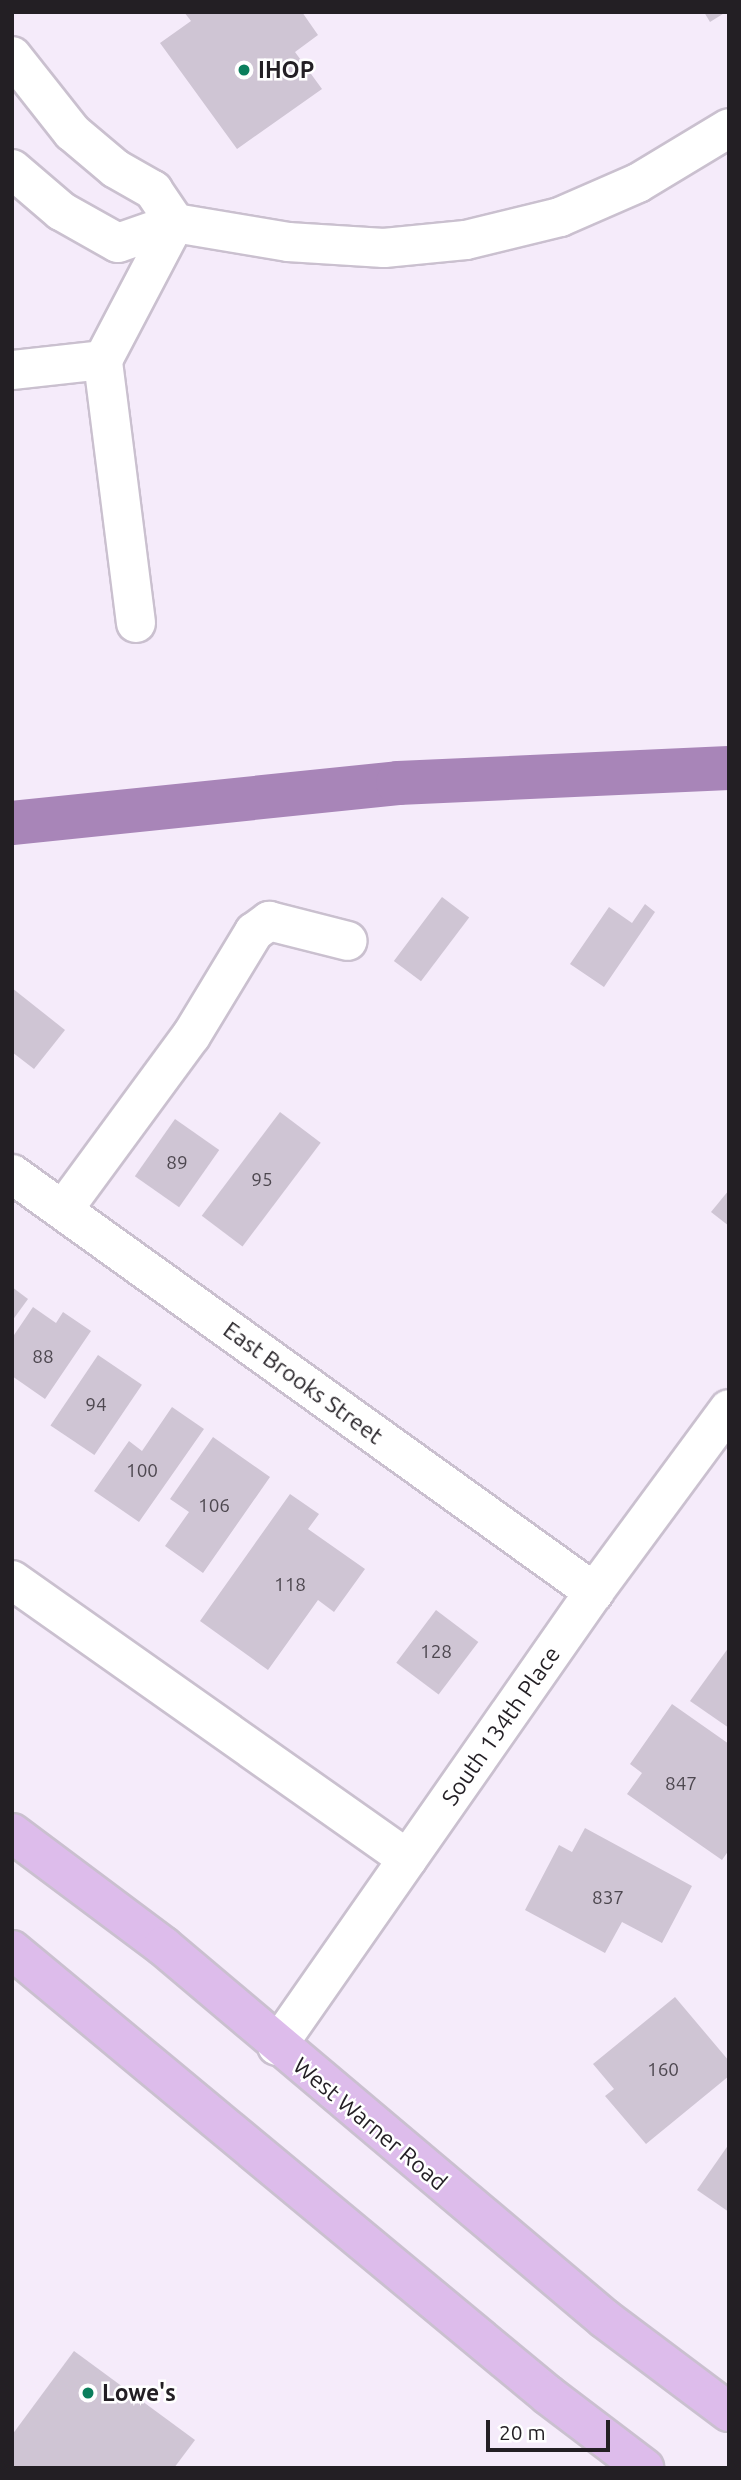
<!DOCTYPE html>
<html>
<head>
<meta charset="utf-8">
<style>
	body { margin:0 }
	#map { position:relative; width:741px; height:2480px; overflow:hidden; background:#f5ebfa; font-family:Ubuntu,sans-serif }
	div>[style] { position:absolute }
	.canal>* { height:44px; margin:-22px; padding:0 22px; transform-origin:22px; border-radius:22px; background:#a885b8 }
	.building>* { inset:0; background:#cfc5d4; transform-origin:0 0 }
	.roads { filter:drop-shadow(2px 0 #cac0cf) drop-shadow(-2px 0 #cac0cf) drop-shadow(0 2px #cac0cf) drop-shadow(0 -2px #cac0cf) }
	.minor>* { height:38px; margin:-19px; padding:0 19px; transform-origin:19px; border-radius:19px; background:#fff }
	.major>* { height:38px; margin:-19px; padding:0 19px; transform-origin:19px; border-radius:19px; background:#ddbceb }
	.dots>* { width:19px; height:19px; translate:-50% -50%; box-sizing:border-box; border:4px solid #fff; border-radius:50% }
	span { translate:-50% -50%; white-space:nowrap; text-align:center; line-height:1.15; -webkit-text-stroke:5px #fff; paint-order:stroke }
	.number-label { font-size:19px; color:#4e4850 }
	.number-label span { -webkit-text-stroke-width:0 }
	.poi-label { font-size:23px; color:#231f24; font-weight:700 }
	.left { translate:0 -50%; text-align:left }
	.street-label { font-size:23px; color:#231f24 }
	.frame { position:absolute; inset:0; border:14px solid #231f24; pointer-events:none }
	.scale { position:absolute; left:486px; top:2420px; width:124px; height:32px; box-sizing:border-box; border:4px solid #231f24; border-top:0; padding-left:9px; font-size:21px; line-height:24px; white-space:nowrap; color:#231f24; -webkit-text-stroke:5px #fff; paint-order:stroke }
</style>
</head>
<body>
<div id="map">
	<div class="canal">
		<i style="left:12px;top:823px;width:388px;rotate:-5.9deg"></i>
		<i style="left:398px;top:783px;width:331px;rotate:-2.6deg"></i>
	</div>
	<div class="building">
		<i style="clip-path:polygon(184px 12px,302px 12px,318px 35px,295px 52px,322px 89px,237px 149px,160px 43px,191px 21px)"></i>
		<i style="clip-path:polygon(704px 12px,726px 12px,710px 22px)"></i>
		<i style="left:442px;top:897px;width:34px;height:80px;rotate:37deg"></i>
		<i style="clip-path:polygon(645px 904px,655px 912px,604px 987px,570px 964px,609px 907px,632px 923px)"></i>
		<i style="clip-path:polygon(12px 988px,65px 1030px,34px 1069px,12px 1052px)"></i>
		<i style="left:280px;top:1112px;width:51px;height:130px;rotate:37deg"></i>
		<i style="left:175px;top:1119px;width:54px;height:70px;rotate:35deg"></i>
		<i style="clip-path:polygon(729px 1190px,729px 1226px,711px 1212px)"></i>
		<i style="clip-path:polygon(12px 1287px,28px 1299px,12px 1321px)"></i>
		<i style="clip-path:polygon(33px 1307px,56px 1323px,63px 1312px,91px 1331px,45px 1399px,12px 1376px,12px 1338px)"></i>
		<i style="left:98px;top:1355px;width:53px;height:85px;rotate:34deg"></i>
		<i style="clip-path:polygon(172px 1407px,204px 1429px,139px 1522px,94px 1491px,129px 1441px,142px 1451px)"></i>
		<i style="clip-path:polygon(213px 1437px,270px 1477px,203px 1573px,165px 1546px,189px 1512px,170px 1499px)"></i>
		<i style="clip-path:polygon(290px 1494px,319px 1514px,308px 1529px,365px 1569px,334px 1612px,318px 1600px,268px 1670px,200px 1621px)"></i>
		<i style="left:436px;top:1610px;width:53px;height:66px;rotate:37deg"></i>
		<i style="clip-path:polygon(729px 1647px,729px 1728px,690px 1701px)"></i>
		<i style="clip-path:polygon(672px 1704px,729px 1744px,729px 1850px,722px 1860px,627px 1794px,642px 1773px,630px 1764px)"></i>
		<i style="clip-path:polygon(585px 1828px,692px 1886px,662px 1943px,622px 1922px,605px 1953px,525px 1910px,559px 1845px,572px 1852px)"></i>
		<i style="clip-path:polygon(675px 1997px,729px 2061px,729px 2076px,646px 2144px,605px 2096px,614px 2089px,593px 2064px)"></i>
		<i style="clip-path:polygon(729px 2144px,729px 2212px,697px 2190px)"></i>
		<i style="clip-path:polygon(74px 2351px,195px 2440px,174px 2468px,12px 2468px,12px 2435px)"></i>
	</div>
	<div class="roads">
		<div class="minor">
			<i style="left:12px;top:56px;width:97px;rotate:51.7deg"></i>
			<i style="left:72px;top:132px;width:57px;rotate:40.1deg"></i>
			<i style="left:116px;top:169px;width:43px;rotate:29.6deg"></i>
			<i style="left:153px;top:190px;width:40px;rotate:56deg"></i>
			<i style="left:12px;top:169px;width:65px;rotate:40.6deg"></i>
			<i style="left:61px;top:211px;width:65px;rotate:29.3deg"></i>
			<i style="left:118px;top:243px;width:60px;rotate:-19.3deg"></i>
			<i style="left:175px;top:223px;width:115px;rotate:9.5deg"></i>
			<i style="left:288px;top:242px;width:96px;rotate:3.6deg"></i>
			<i style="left:384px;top:248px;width:82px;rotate:-5.6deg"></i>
			<i style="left:466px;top:240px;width:97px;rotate:-13.7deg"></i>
			<i style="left:560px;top:217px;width:85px;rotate:-23.6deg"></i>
			<i style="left:638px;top:183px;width:106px;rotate:-31.1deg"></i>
			<i style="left:12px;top:370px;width:92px;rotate:-6.3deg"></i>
			<i style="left:136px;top:623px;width:265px;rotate:-97.2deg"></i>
			<i style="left:103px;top:360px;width:155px;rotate:-62.3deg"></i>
			<i style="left:12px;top:1174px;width:717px;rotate:35.69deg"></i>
			<i style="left:63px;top:1210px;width:216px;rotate:-53.7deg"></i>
			<i style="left:191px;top:1036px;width:122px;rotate:-58.8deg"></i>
			<i style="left:254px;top:932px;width:19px;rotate:-36deg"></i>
			<i style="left:269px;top:921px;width:81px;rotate:14.2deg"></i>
			<i style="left:12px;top:1580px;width:484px;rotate:35.2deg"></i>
			<i style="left:277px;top:2046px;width:554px;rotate:-55.08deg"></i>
			<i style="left:594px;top:1592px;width:227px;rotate:-53.6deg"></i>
		</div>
		<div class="major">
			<i style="left:12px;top:1833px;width:189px;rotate:36.8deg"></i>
			<i style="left:163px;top:1946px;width:578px;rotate:40.16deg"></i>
			<i style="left:605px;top:2319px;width:155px;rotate:36.9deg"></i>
			<i style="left:12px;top:1950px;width:697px;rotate:39.7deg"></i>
			<i style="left:548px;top:2395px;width:121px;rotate:37.2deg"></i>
		</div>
	</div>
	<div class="dots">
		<i style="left:244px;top:70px;background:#0b7e5c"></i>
		<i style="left:88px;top:2393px;background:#0b7e5c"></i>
	</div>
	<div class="number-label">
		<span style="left:177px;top:1163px">89</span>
		<span style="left:262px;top:1180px">95</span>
		<span style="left:43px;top:1357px">88</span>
		<span style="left:96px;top:1405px">94</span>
		<span style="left:142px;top:1471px">100</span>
		<span style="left:214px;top:1506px">106</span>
		<span style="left:290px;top:1585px">118</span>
		<span style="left:436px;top:1652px">128</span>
		<span style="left:681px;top:1784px">847</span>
		<span style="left:608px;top:1898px">837</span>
		<span style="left:663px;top:2070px">160</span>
	</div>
	<div class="poi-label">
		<span class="left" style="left:258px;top:70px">IHOP</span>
		<span class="left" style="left:102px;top:2393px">Lowe's</span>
	</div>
	<div class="street-label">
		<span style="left:303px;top:1383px;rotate:36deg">East Brooks Street</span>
		<span style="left:501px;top:1726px;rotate:-55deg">South 134th Place</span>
		<span style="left:370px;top:2124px;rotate:40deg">West Warner Road</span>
	</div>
	<div class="frame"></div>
	<div class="scale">20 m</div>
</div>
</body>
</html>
